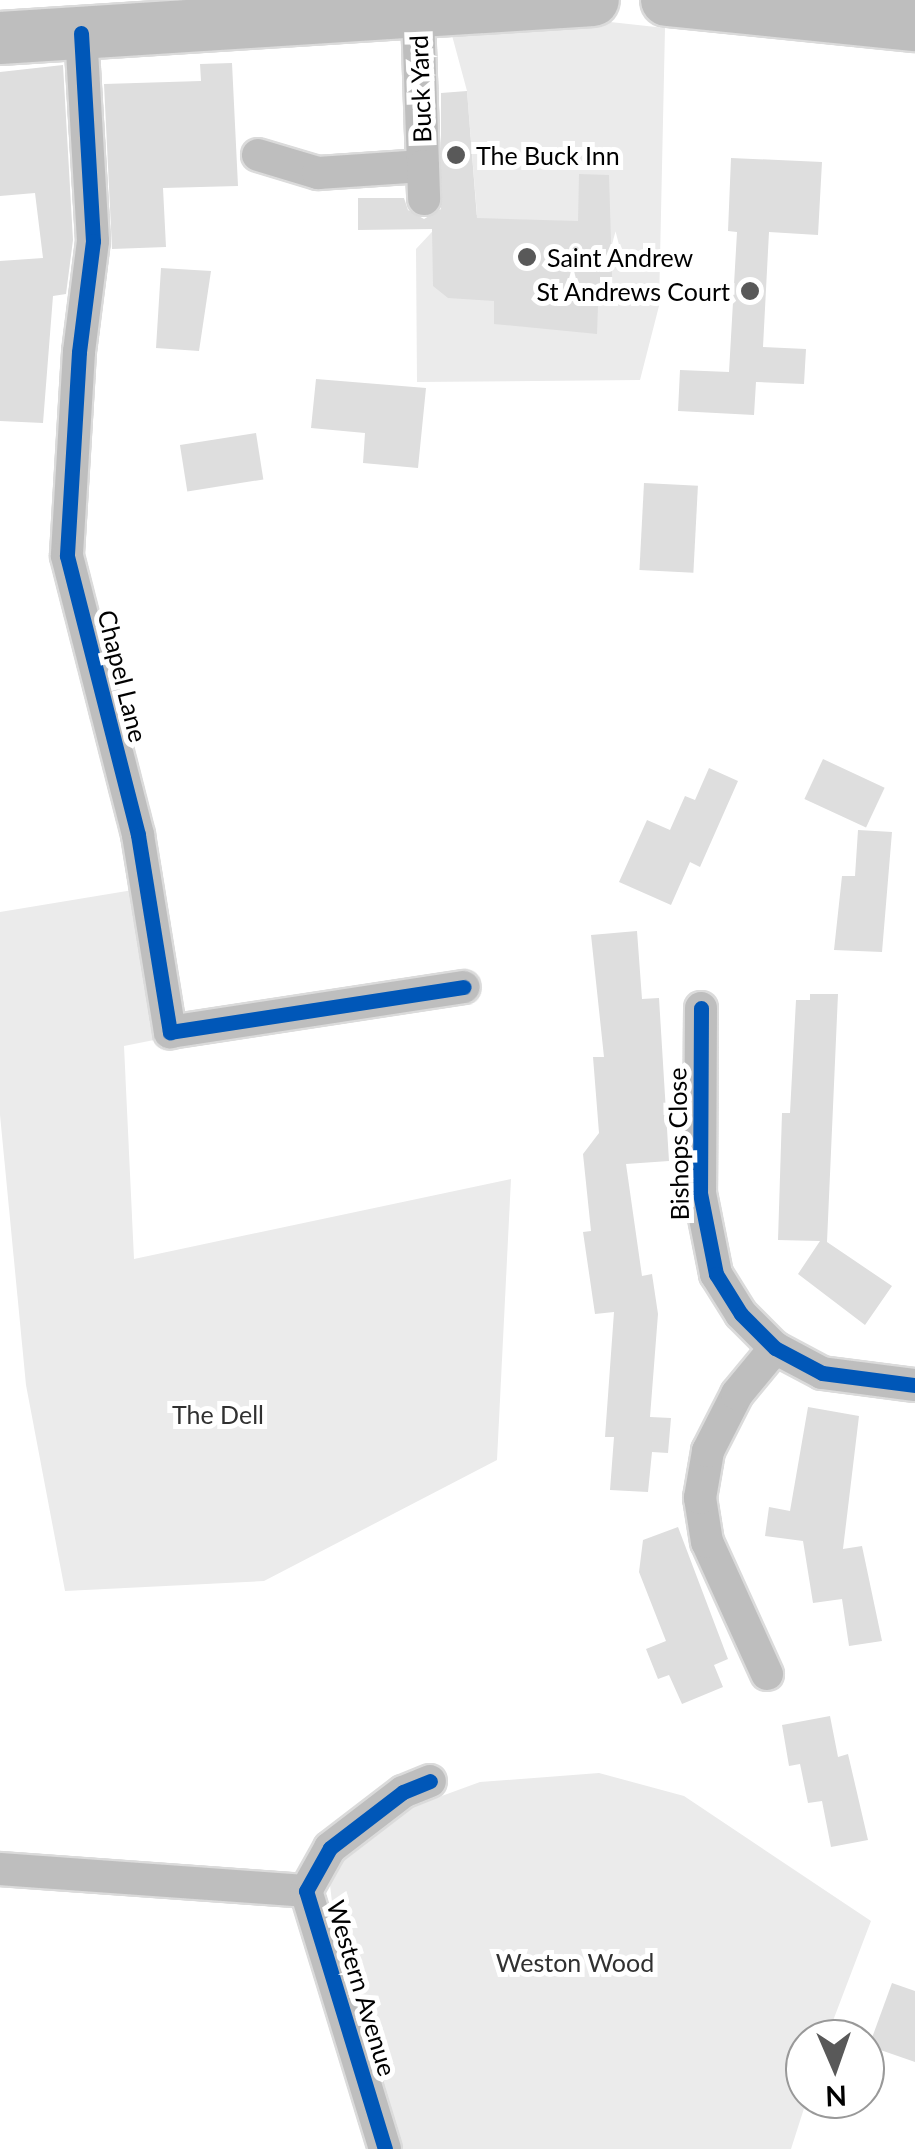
<!DOCTYPE html>
<html>
<head>
<meta charset="utf-8">
<style>
	body { margin:0 }
	#map { position:relative; width:915px; height:2149px; overflow:hidden; background:#fff; font-family:Lato,sans-serif }
	div>[style] { position:absolute }
	.green>* { inset:0; background:#ebebeb }
	.building>* { inset:0; background:#dedede; transform-origin:0 0 }
	.roads { filter:drop-shadow(2px 0 #dbdbdb) drop-shadow(-2px 0 #dbdbdb) drop-shadow(0 2px #dbdbdb) drop-shadow(0 -2px #dbdbdb) }
	.minor>* { height:32px; margin:-16px; padding:0 16px; transform-origin:16px; border-radius:16px; background:#bebebe }
	.primary>* { height:52px; margin:-26px; padding:0 26px; transform-origin:26px; border-radius:26px; background:#bebebe }
	.cycleway>* { height:15px; margin:-7.5px; padding:0 7.5px; transform-origin:7.5px; border-radius:7.5px; background:#0057b8 }
	.dots>* { width:28px; height:28px; translate:-50% -50%; box-sizing:border-box; border:5px solid #fff; border-radius:50% }
	span { translate:-50% -50%; white-space:nowrap; text-align:center; line-height:1.15; -webkit-text-stroke:10px #fff; paint-order:stroke }
	.street-label { font-size:25px; color:#000 }
	.poi-label { font-size:25px; color:#000 }
	.left { translate:0 -50%; text-align:left }
	.right { translate:-100% -50%; text-align:right }
	.park-label { font-size:25px; color:#313131 }
	.north { position:absolute; left:785px; top:2019px; width:100px; height:100px; box-sizing:border-box; background:#fff; border:2px solid #999; border-radius:50%; rotate:178deg; font-size:28px; font-weight:700; line-height:40px; text-align:center; color:#000 }
	.north::after { content:''; display:block; margin:auto; width:35px; height:45px; background:#595959; clip-path:polygon(50% 0,100% 100%,50% 72%,0 100%) }
</style>
</head>
<body>
<div id="map">
	<div class="green">
		<i style="clip-path:polygon(592px 20px,665px 28px,659px 306px,640px 380px,417px 382px,416px 249px,444px 219px,477px 215px,467px 91px,450px 28px)"></i>
		<i style="clip-path:polygon(133px 890px,159px 1039px,124px 1046px,134px 1259px,511px 1179px,497px 1460px,264px 1581px,65px 1591px,26px 1385px,0 1115px,0 912px)"></i>
		<i style="clip-path:polygon(599px 1773px,684px 1796px,871px 1921px,826px 2039px,805px 2039px,807px 2099px,791px 2149px,396px 2149px,334px 1920px,329px 1876px,359px 1834px,417px 1805px,480px 1782px)"></i>
	</div>
	<div class="building">
		<i style="clip-path:polygon(232px 63px,238px 186px,163px 188px,166px 247px,112px 249px,104px 84px,201px 81px,200px 64px)"></i>
		<i style="clip-path:polygon(63px 65px,73px 240px,66px 294px,53px 296px,43px 423px,0 421px,0 261px,43px 258px,35px 193px,0 196px,0 72px)"></i>
		<i style="clip-path:polygon(467px 91px,477px 218px,578px 221px,579px 174px,609px 175px,613px 306px,598px 306px,597px 334px,494px 324px,494px 301px,448px 298px,433px 286px,432px 229px,358px 230px,358px 198px,404px 198px,408px 210px,424px 219px,441px 209px,441px 93px)"></i>
		<i style="clip-path:polygon(731px 158px,822px 162px,818px 235px,769px 232px,763px 347px,806px 349px,804px 384px,756px 382px,754px 415px,678px 411px,680px 370px,729px 372px,737px 232px,728px 231px)"></i>
		<i style="clip-path:polygon(161px 268px,211px 271px,199px 351px,156px 348px)"></i>
		<i style="clip-path:polygon(316px 379px,426px 388px,418px 468px,363px 463px,365px 433px,311px 428px)"></i>
		<i style="left:256px;top:433px;width:47px;height:77px;rotate:81deg"></i>
		<i style="left:644px;top:483px;width:54px;height:87px;rotate:3deg"></i>
		<i style="left:823px;top:759px;width:68px;height:44px;rotate:25deg"></i>
		<i style="clip-path:polygon(709px 768px,738px 781px,700px 867px,690px 862px,671px 905px,619px 882px,647px 820px,670px 830px,685px 796px,695px 800px)"></i>
		<i style="clip-path:polygon(858px 830px,892px 832px,882px 952px,834px 950px,842px 876px,855px 876px)"></i>
		<i style="clip-path:polygon(637px 931px,642px 999px,659px 998px,669px 1161px,626px 1164px,642px 1276px,652px 1274px,658px 1314px,650px 1417px,671px 1418px,668px 1453px,652px 1452px,648px 1492px,610px 1490px,614px 1437px,605px 1437px,614px 1312px,595px 1314px,583px 1232px,591px 1231px,583px 1154px,599px 1133px,593px 1057px,604px 1057px,591px 935px)"></i>
		<i style="clip-path:polygon(810px 994px,838px 994px,827px 1242px,892px 1286px,865px 1325px,798px 1274px,820px 1241px,778px 1240px,782px 1113px,790px 1113px,796px 1000px,810px 1000px)"></i>
		<i style="clip-path:polygon(808px 1407px,859px 1416px,843px 1549px,862px 1546px,882px 1641px,849px 1646px,842px 1599px,813px 1603px,803px 1541px,765px 1536px,769px 1507px,790px 1511px)"></i>
		<i style="clip-path:polygon(678px 1527px,728px 1659px,714px 1665px,723px 1687px,682px 1704px,669px 1675px,658px 1679px,646px 1649px,666px 1641px,639px 1572px,643px 1540px)"></i>
		<i style="clip-path:polygon(830px 1716px,838px 1757px,848px 1754px,868px 1840px,831px 1847px,822px 1801px,808px 1803px,800px 1764px,789px 1766px,782px 1725px)"></i>
		<i style="clip-path:polygon(892px 1983px,915px 1991px,915px 2062px,869px 2046px)"></i>
	</div>
	<div class="roads">
		<div class="minor">
			<i style="left:81px;top:33px;width:208px;rotate:86.7deg"></i>
			<i style="left:93px;top:241px;width:112px;rotate:97.2deg"></i>
			<i style="left:79px;top:352px;width:204px;rotate:93.4deg"></i>
			<i style="left:67px;top:556px;width:288px;rotate:75.7deg"></i>
			<i style="left:138px;top:835px;width:200px;rotate:80.8deg"></i>
			<i style="left:170px;top:1032px;width:297px;rotate:-8.7deg"></i>
			<i style="left:258px;top:155px;width:63px;rotate:16.7deg"></i>
			<i style="left:318px;top:173px;width:105px;rotate:-3.8deg"></i>
			<i style="left:423px;top:166px;width:153px;rotate:-91.9deg"></i>
			<i style="left:423px;top:166px;width:33px;rotate:88deg"></i>
			<i style="left:701px;top:1008px;width:185px;rotate:90.3deg"></i>
			<i style="left:700px;top:1193px;width:83px;rotate:78.8deg"></i>
			<i style="left:716px;top:1274px;width:47px;rotate:58deg"></i>
			<i style="left:741px;top:1314px;width:48px;rotate:45deg"></i>
			<i style="left:775px;top:1348px;width:53px;rotate:28deg"></i>
			<i style="left:822px;top:1373px;width:94px;rotate:7.4deg"></i>
			<i style="left:767px;top:1674px;width:145px;rotate:-114.4deg"></i>
			<i style="left:707px;top:1542px;width:45px;rotate:-99deg"></i>
			<i style="left:700px;top:1498px;width:48px;rotate:-80.3deg"></i>
			<i style="left:708px;top:1451px;width:64px;rotate:-63deg"></i>
			<i style="left:737px;top:1394px;width:60px;rotate:-50.4deg"></i>
			<i style="left:0;top:1869px;width:307px;rotate:4.1deg"></i>
			<i style="left:385px;top:2149px;width:270px;rotate:-107deg"></i>
			<i style="left:306px;top:1891px;width:49px;rotate:-60.8deg"></i>
			<i style="left:330px;top:1848px;width:92px;rotate:-37.5deg"></i>
			<i style="left:403px;top:1792px;width:29px;rotate:-22deg"></i>
		</div>
		<div class="primary">
			<i style="left:667px;top:0;width:249px;rotate:5.8deg"></i>
			<i style="left:0;top:38px;width:594px;rotate:-3.67deg"></i>
		</div>
	</div>
	<div class="cycleway">
		<i style="left:81px;top:33px;width:208px;rotate:86.7deg"></i>
		<i style="left:93px;top:241px;width:112px;rotate:97.2deg"></i>
		<i style="left:79px;top:352px;width:204px;rotate:93.4deg"></i>
		<i style="left:67px;top:556px;width:288px;rotate:75.7deg"></i>
		<i style="left:138px;top:835px;width:200px;rotate:80.8deg"></i>
		<i style="left:170px;top:1032px;width:297px;rotate:-8.7deg"></i>
		<i style="left:701px;top:1008px;width:185px;rotate:90.3deg"></i>
		<i style="left:700px;top:1193px;width:83px;rotate:78.8deg"></i>
		<i style="left:716px;top:1274px;width:47px;rotate:58deg"></i>
		<i style="left:741px;top:1314px;width:48px;rotate:45deg"></i>
		<i style="left:775px;top:1348px;width:53px;rotate:28deg"></i>
		<i style="left:822px;top:1373px;width:94px;rotate:7.4deg"></i>
		<i style="left:385px;top:2149px;width:270px;rotate:-107deg"></i>
		<i style="left:306px;top:1891px;width:49px;rotate:-60.8deg"></i>
		<i style="left:330px;top:1848px;width:92px;rotate:-37.5deg"></i>
		<i style="left:403px;top:1792px;width:29px;rotate:-22deg"></i>
	</div>
	<div class="dots">
		<i style="left:456px;top:155px;background:#595959"></i>
		<i style="left:527px;top:257px;background:#595959"></i>
		<i style="left:750px;top:291px;background:#595959"></i>
	</div>
	<div class="street-label">
		<span style="left:420px;top:89px;rotate:-92deg">Buck Yard</span>
		<span style="left:123px;top:676px;rotate:76deg">Chapel Lane</span>
		<span style="left:678px;top:1144px;rotate:-91deg">Bishops Close</span>
		<span style="left:362px;top:1988px;rotate:73deg">Western Avenue</span>
	</div>
	<div class="poi-label">
		<span class="left" style="left:476px;top:155px">The Buck Inn</span>
		<span class="left" style="left:547px;top:257px">Saint Andrew</span>
		<span class="right" style="left:730px;top:291px">St Andrews Court</span>
	</div>
	<div class="park-label">
		<span style="left:218px;top:1414px">The Dell</span>
		<span style="left:575px;top:1962px">Weston Wood</span>
	</div>
	<div class="north">N</div>
</div>
</body>
</html>
